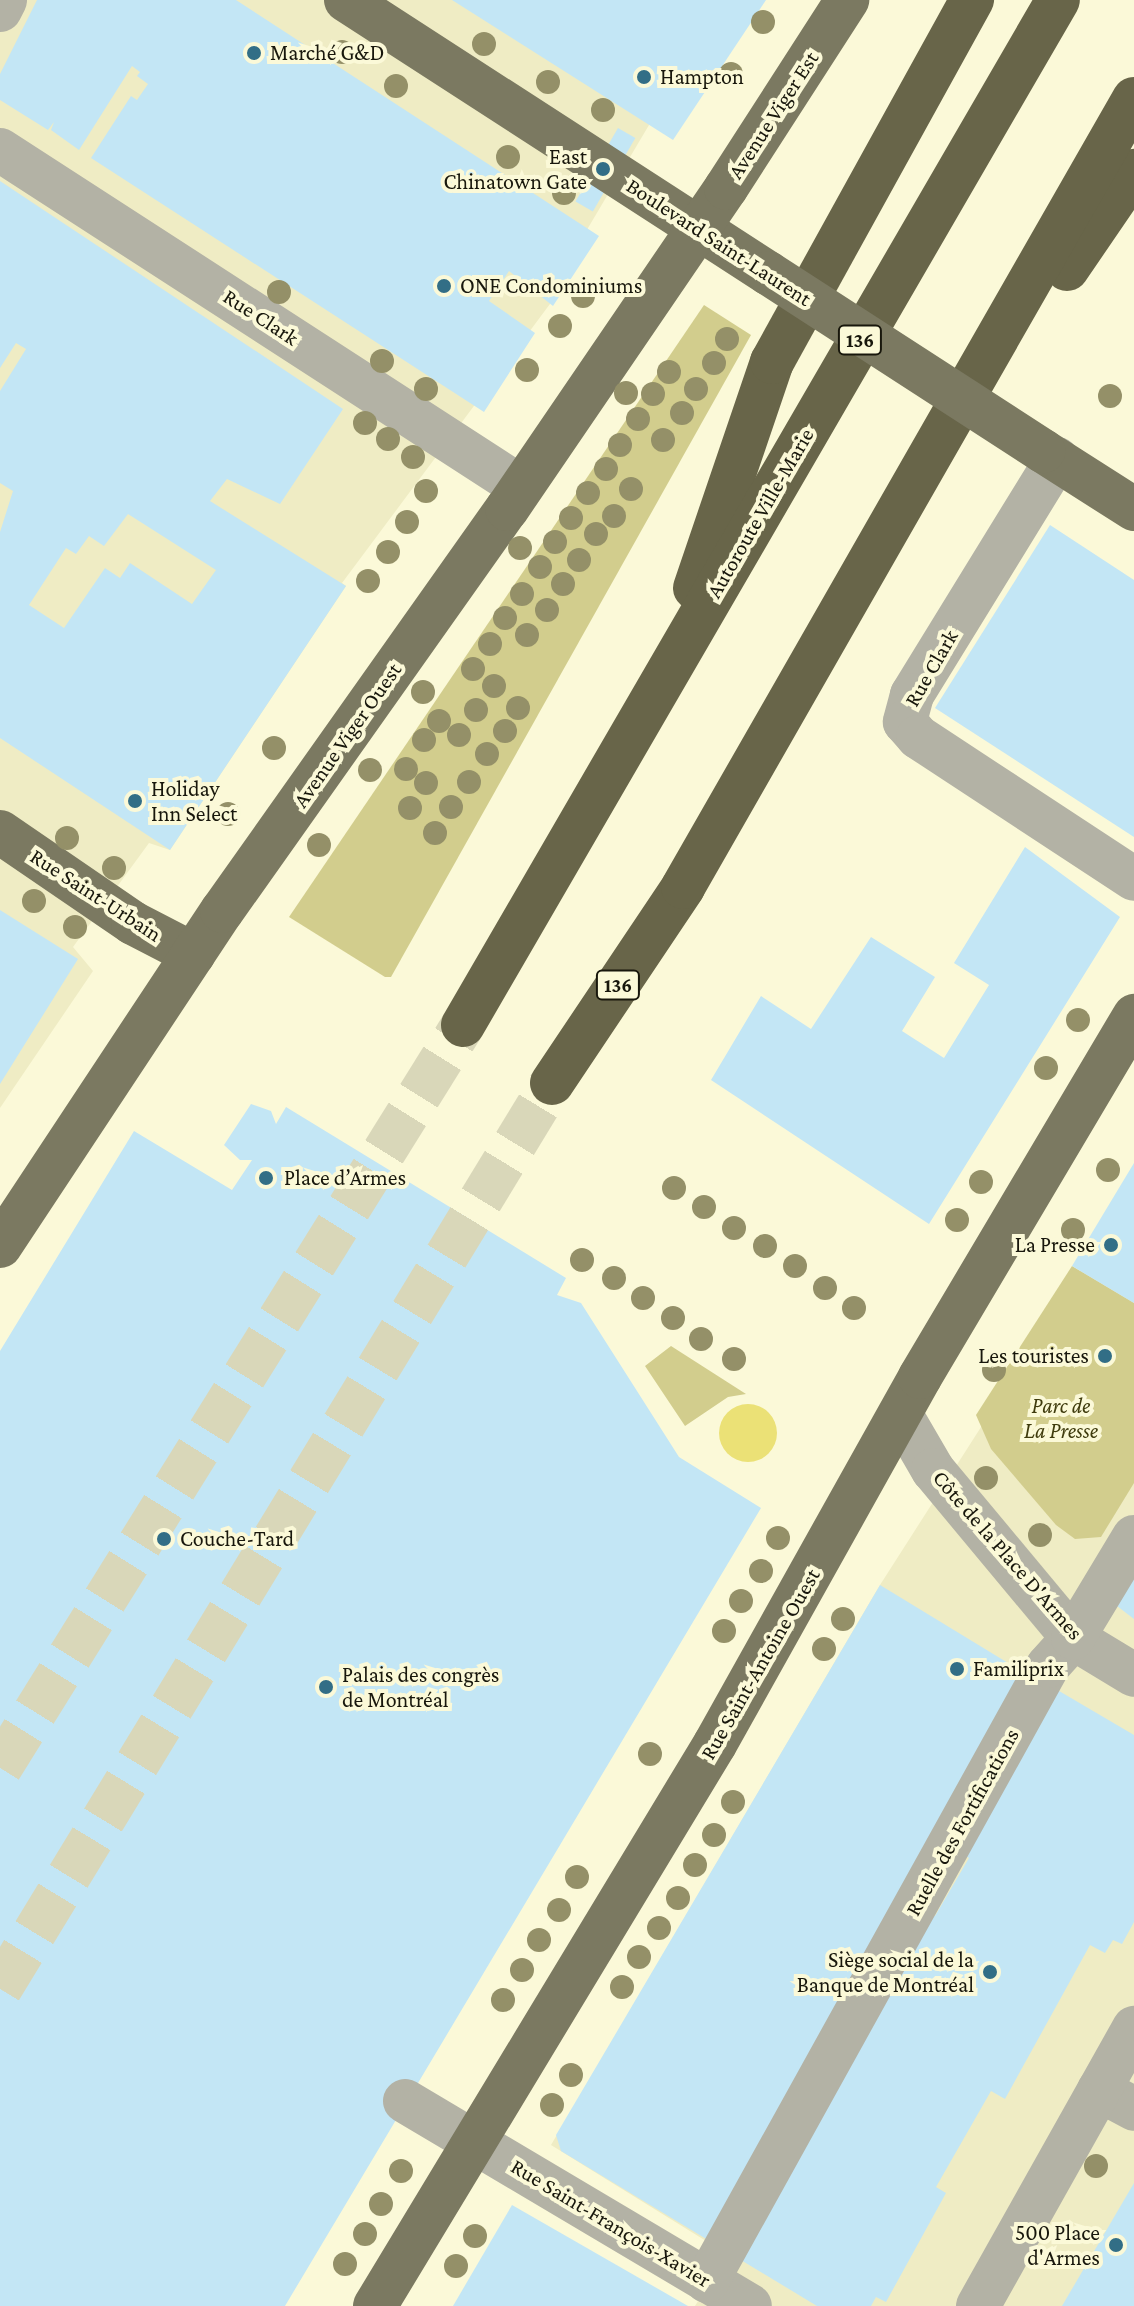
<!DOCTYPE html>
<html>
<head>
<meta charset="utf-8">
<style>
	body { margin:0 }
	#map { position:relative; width:1134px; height:2306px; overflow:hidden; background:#fbf9d8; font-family:"Crimson Pro",serif }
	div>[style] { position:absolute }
	.built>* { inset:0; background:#efecc4 }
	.green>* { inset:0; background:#d2cd8d }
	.water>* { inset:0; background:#ebe176 }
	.round { border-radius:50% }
	.building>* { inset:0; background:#c3e6f5; transform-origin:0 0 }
	.highway-tunnel>* { height:44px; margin-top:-22px; transform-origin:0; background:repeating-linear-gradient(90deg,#d9d7b9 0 44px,transparent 0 66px) }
	.minor>* { height:44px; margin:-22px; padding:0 22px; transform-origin:22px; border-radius:22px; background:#b3b2a5 }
	.major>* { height:44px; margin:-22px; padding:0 22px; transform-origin:22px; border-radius:22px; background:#7b7961 }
	.highway>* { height:44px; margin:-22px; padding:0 22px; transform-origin:22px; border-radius:22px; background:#686549 }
	.major-bridge>* { height:44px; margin:-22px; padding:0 22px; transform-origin:22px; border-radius:22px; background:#7b7961 }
	.trees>* { width:24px; height:24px; margin:-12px; border-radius:50%; background:#949068 }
	.dots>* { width:22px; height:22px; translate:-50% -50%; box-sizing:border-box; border:4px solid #fbf9d8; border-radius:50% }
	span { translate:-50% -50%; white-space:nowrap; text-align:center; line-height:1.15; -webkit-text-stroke:8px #fbf9d8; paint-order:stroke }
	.shield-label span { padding:2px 6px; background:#fbf9d8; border:2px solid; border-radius:6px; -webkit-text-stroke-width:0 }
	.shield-label { font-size:20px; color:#18170c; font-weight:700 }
	.poi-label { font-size:22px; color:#18170c }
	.left { translate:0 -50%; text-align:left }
	.right { translate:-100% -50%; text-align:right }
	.street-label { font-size:22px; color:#18170c }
	.park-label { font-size:22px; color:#3f3b0d; font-style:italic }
</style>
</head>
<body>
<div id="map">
	<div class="built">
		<i style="clip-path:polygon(0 0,762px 0,649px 125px,588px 228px,582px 261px,342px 583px,346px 586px,170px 850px,149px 843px,73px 947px,93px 971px,0 1108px)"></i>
		<i style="clip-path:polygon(1134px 1188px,1134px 2306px,695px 2306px,727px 2254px,551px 2145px,880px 1585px)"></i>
	</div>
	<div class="green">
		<i style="clip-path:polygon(704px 305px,751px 335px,391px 977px,385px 977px,289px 917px)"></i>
		<i style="clip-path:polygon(1072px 1266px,1134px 1303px,1134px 1483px,1101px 1537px,1075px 1539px,1056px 1525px,991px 1449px,976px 1415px)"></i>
		<i style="clip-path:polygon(671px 1346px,746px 1394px,728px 1397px,685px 1426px,645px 1366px)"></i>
	</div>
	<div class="water">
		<i class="round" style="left:719px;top:1404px;width:58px;height:58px"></i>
	</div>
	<div class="building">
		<i style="clip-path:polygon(37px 0,236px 0,599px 236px,553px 306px,509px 271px,489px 301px,535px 333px,484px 412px,91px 158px,131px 96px,137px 100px,148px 84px,137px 76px,140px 72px,132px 66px,79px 150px,51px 130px,54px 122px,48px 130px,0 100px,0 74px)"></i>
		<i style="clip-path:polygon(452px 0,766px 0,673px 140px)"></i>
		<i style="left:618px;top:128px;width:20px;height:85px;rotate:30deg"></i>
		<i style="clip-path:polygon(evenodd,0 181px,343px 409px,280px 504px,227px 479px,210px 501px,346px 586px,170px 850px,0 738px,0 532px,13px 491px,0 483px,0 391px,26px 349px,16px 343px,0 368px,0 181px,128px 514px,216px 570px,192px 604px,130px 563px,120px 578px,105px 568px,64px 628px,29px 605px,66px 548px,76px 554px,89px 536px,104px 546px,128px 514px)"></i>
		<i style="clip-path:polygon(1050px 525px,1134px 580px,1134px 837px,935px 708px)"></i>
		<i style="clip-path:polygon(1025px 847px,1120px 917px,929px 1224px,711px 1080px,761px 996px,811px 1029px,871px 937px,935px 977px,902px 1031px,944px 1058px,989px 985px,954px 963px)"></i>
		<i style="clip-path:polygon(0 910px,78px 959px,0 1084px)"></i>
		<i style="clip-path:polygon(251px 1104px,271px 1111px,276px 1124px,286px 1107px,566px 1278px,557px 1295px,581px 1303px,679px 1457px,761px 1508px,285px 2306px,0 2306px,0 1351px,134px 1131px,232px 1190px,252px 1160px,240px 1160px,224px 1145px)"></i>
		<i style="clip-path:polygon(1134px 1163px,1134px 1303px,1072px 1266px)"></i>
		<i style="clip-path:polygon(1134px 1565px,1134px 1619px,1117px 1606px)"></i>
		<i style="clip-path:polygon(880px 1585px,1013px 1666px,1020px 1680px,897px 1895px,935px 1916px,969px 1858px,962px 1854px,1054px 1688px,1134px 1735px,1134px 1922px,1122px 1944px,1113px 1940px,1105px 1953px,1090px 1945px,1005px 2099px,991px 2091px,936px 2187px,946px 2193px,886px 2302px,876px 2297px,871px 2306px,817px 2306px,561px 2151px,556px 2135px)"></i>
		<i style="clip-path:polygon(1134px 2183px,1134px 2306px,1062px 2306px)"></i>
		<i style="clip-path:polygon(512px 2205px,688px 2306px,453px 2306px)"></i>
	</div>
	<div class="highway-tunnel">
		<i style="left:0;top:1768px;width:875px;rotate:-58.07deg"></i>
		<i style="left:0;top:1989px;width:1061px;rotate:-58.65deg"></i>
	</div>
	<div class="minor">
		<i style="left:0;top:10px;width:11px;rotate:-63deg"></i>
		<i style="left:0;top:150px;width:620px;rotate:32.9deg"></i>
		<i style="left:1057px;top:459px;width:277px;rotate:121.6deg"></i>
		<i style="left:912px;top:695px;width:28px;rotate:105deg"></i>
		<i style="left:905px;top:722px;width:20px;rotate:49deg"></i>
		<i style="left:918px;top:737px;width:258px;rotate:33.3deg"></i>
		<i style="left:901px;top:1415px;width:64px;rotate:59.8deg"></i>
		<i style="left:933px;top:1470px;width:219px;rotate:50.2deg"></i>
		<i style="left:1073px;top:1638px;width:71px;rotate:31.2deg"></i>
		<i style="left:1099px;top:2090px;width:40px;rotate:28deg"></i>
		<i style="left:405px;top:2101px;width:401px;rotate:30.7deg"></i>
		<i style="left:707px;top:2281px;width:703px;rotate:-60.99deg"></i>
		<i style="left:1048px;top:1666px;width:38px;rotate:-48deg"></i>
		<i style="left:1073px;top:1638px;width:118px;rotate:-58.9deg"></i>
		<i style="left:978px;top:2306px;width:319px;rotate:-60.7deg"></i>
	</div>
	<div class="major">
		<i style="left:346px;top:0;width:503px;rotate:32.9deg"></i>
		<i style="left:1043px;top:451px;width:108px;rotate:32.5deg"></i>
		<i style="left:0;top:832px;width:161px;rotate:34.4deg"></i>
		<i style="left:133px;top:923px;width:68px;rotate:27.3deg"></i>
		<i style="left:0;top:1246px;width:402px;rotate:-56.5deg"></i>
		<i style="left:222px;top:911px;width:493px;rotate:-54.7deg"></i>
		<i style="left:507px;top:509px;width:389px;rotate:-55.7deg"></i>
		<i style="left:726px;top:188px;width:224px;rotate:-57.2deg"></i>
		<i style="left:375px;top:2306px;width:657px;rotate:-58.83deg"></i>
		<i style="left:715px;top:1744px;width:420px;rotate:-60.8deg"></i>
		<i style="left:920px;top:1377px;width:420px;rotate:-59.3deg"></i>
	</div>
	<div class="highway">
		<i style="left:1067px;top:269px;width:119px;rotate:-55.6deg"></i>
		<i style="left:695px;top:588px;width:239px;rotate:-71.2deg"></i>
		<i style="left:772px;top:362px;width:414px;rotate:-61.1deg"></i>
		<i style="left:463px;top:1025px;width:1185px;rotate:-59.87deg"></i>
		<i style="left:552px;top:1083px;width:236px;rotate:-56.2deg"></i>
		<i style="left:683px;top:887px;width:908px;rotate:-60.22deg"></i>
	</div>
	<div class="major-bridge">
		<i style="left:768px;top:273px;width:328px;rotate:32.9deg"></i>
	</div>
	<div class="trees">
		<i style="left:763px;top:22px"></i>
		<i style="left:484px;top:44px"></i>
		<i style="left:342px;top:52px"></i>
		<i style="left:731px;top:74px"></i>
		<i style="left:548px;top:82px"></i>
		<i style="left:396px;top:86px"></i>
		<i style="left:603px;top:110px"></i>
		<i style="left:508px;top:157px"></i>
		<i style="left:564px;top:193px"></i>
		<i style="left:279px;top:292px"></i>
		<i style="left:583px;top:296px"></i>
		<i style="left:560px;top:326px"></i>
		<i style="left:727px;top:339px"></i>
		<i style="left:382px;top:361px"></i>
		<i style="left:714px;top:363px"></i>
		<i style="left:527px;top:370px"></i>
		<i style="left:669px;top:372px"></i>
		<i style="left:426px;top:389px"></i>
		<i style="left:696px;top:389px"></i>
		<i style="left:626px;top:393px"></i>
		<i style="left:653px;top:394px"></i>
		<i style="left:1110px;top:396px"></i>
		<i style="left:682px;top:413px"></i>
		<i style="left:638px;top:419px"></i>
		<i style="left:365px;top:423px"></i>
		<i style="left:388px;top:439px"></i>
		<i style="left:663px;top:440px"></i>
		<i style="left:620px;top:445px"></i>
		<i style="left:413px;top:457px"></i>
		<i style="left:606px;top:469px"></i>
		<i style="left:631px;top:489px"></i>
		<i style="left:426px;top:491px"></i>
		<i style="left:588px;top:493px"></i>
		<i style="left:614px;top:516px"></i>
		<i style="left:571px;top:518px"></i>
		<i style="left:407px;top:522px"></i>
		<i style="left:596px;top:534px"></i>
		<i style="left:555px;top:542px"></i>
		<i style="left:520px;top:548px"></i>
		<i style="left:388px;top:552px"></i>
		<i style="left:579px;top:560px"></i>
		<i style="left:540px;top:567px"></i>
		<i style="left:368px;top:581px"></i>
		<i style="left:563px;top:584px"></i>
		<i style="left:522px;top:594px"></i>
		<i style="left:547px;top:610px"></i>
		<i style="left:505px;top:618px"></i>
		<i style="left:527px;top:635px"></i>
		<i style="left:490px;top:644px"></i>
		<i style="left:473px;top:669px"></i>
		<i style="left:494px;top:686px"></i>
		<i style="left:423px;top:692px"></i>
		<i style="left:518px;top:708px"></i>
		<i style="left:476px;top:710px"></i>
		<i style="left:439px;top:721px"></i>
		<i style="left:505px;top:731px"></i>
		<i style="left:459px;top:735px"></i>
		<i style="left:424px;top:740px"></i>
		<i style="left:274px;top:748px"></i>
		<i style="left:487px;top:754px"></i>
		<i style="left:406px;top:769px"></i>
		<i style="left:370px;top:770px"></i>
		<i style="left:469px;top:782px"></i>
		<i style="left:426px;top:783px"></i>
		<i style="left:451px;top:807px"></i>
		<i style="left:410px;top:808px"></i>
		<i style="left:228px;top:814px"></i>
		<i style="left:435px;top:833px"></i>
		<i style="left:67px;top:838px"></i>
		<i style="left:319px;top:845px"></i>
		<i style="left:114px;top:868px"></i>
		<i style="left:34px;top:901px"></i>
		<i style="left:75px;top:927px"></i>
		<i style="left:1078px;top:1020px"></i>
		<i style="left:1046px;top:1068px"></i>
		<i style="left:1108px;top:1170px"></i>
		<i style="left:981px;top:1182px"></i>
		<i style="left:674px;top:1188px"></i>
		<i style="left:704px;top:1207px"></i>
		<i style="left:957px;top:1220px"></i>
		<i style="left:734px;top:1228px"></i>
		<i style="left:1073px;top:1230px"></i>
		<i style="left:765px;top:1246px"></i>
		<i style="left:582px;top:1260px"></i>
		<i style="left:795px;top:1266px"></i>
		<i style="left:614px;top:1278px"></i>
		<i style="left:825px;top:1288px"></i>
		<i style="left:643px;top:1298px"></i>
		<i style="left:854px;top:1308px"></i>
		<i style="left:673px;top:1318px"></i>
		<i style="left:701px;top:1339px"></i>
		<i style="left:734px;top:1359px"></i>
		<i style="left:994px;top:1370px"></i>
		<i style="left:986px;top:1478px"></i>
		<i style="left:1040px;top:1535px"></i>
		<i style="left:778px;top:1538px"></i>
		<i style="left:761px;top:1571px"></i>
		<i style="left:741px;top:1601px"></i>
		<i style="left:843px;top:1619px"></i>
		<i style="left:724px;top:1631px"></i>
		<i style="left:824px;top:1649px"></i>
		<i style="left:650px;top:1754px"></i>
		<i style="left:733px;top:1802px"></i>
		<i style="left:714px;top:1835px"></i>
		<i style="left:695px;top:1865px"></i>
		<i style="left:577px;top:1877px"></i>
		<i style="left:678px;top:1898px"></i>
		<i style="left:559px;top:1910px"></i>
		<i style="left:659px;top:1928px"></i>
		<i style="left:539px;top:1940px"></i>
		<i style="left:639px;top:1957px"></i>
		<i style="left:522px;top:1970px"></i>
		<i style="left:622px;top:1987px"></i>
		<i style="left:503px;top:2000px"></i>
		<i style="left:571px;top:2075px"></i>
		<i style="left:552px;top:2105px"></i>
		<i style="left:1096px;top:2166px"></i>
		<i style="left:401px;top:2171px"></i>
		<i style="left:381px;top:2204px"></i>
		<i style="left:365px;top:2234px"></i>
		<i style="left:475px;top:2236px"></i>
		<i style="left:345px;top:2264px"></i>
		<i style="left:456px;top:2266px"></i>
	</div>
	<div class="dots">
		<i style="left:254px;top:53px;background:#326e86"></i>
		<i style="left:644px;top:77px;background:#326e86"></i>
		<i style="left:603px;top:169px;background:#326e86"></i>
		<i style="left:444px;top:286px;background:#326e86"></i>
		<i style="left:135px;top:801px;background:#326e86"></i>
		<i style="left:266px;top:1178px;background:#326e86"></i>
		<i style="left:1111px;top:1245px;background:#326e86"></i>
		<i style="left:1105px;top:1356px;background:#326e86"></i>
		<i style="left:164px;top:1539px;background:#326e86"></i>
		<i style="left:957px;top:1669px;background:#326e86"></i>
		<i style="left:326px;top:1687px;background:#326e86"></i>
		<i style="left:990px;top:1972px;background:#326e86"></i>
		<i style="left:1116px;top:2245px;background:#326e86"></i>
	</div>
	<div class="shield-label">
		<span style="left:860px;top:340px">136</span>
		<span style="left:618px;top:985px">136</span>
	</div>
	<div class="poi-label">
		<span class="left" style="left:270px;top:53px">Marché G&amp;D</span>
		<span class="left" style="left:660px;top:77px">Hampton</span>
		<span class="right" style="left:587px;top:169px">East<br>Chinatown Gate</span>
		<span class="left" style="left:460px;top:286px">ONE Condominiums</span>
		<span class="left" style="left:151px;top:801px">Holiday<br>Inn Select</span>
		<span class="left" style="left:284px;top:1178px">Place d’Armes</span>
		<span class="right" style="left:1095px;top:1245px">La Presse</span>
		<span class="right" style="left:1089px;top:1356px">Les touristes</span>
		<span class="left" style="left:180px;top:1539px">Couche-Tard</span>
		<span class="left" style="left:973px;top:1669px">Familiprix</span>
		<span class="left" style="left:342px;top:1687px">Palais des congrès<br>de Montréal</span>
		<span class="right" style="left:974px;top:1972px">Siège social de la<br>Banque de Montréal</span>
		<span class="right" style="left:1100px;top:2245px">500 Place<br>d'Armes</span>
	</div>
	<div class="street-label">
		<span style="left:773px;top:115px;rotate:-57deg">Avenue Viger Est</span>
		<span style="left:719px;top:242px;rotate:33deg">Boulevard Saint-Laurent</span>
		<span style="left:261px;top:317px;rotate:33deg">Rue Clark</span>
		<span style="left:760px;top:513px;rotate:-60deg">Autoroute Ville-Marie</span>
		<span style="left:931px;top:668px;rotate:-60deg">Rue Clark</span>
		<span style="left:347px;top:735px;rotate:-55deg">Avenue Viger Ouest</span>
		<span style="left:96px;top:895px;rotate:33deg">Rue Saint-Urbain</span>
		<span style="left:1008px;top:1555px;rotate:49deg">Côte de la Place D'Armes</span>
		<span style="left:760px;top:1664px;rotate:-60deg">Rue Saint-Antoine Ouest</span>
		<span style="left:962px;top:1822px;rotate:-61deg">Ruelle des Fortifications</span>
		<span style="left:611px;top:2223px;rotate:31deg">Rue Saint-François-Xavier</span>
	</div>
	<div class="park-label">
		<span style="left:1061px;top:1418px">Parc de<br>La Presse</span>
	</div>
</div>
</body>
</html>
